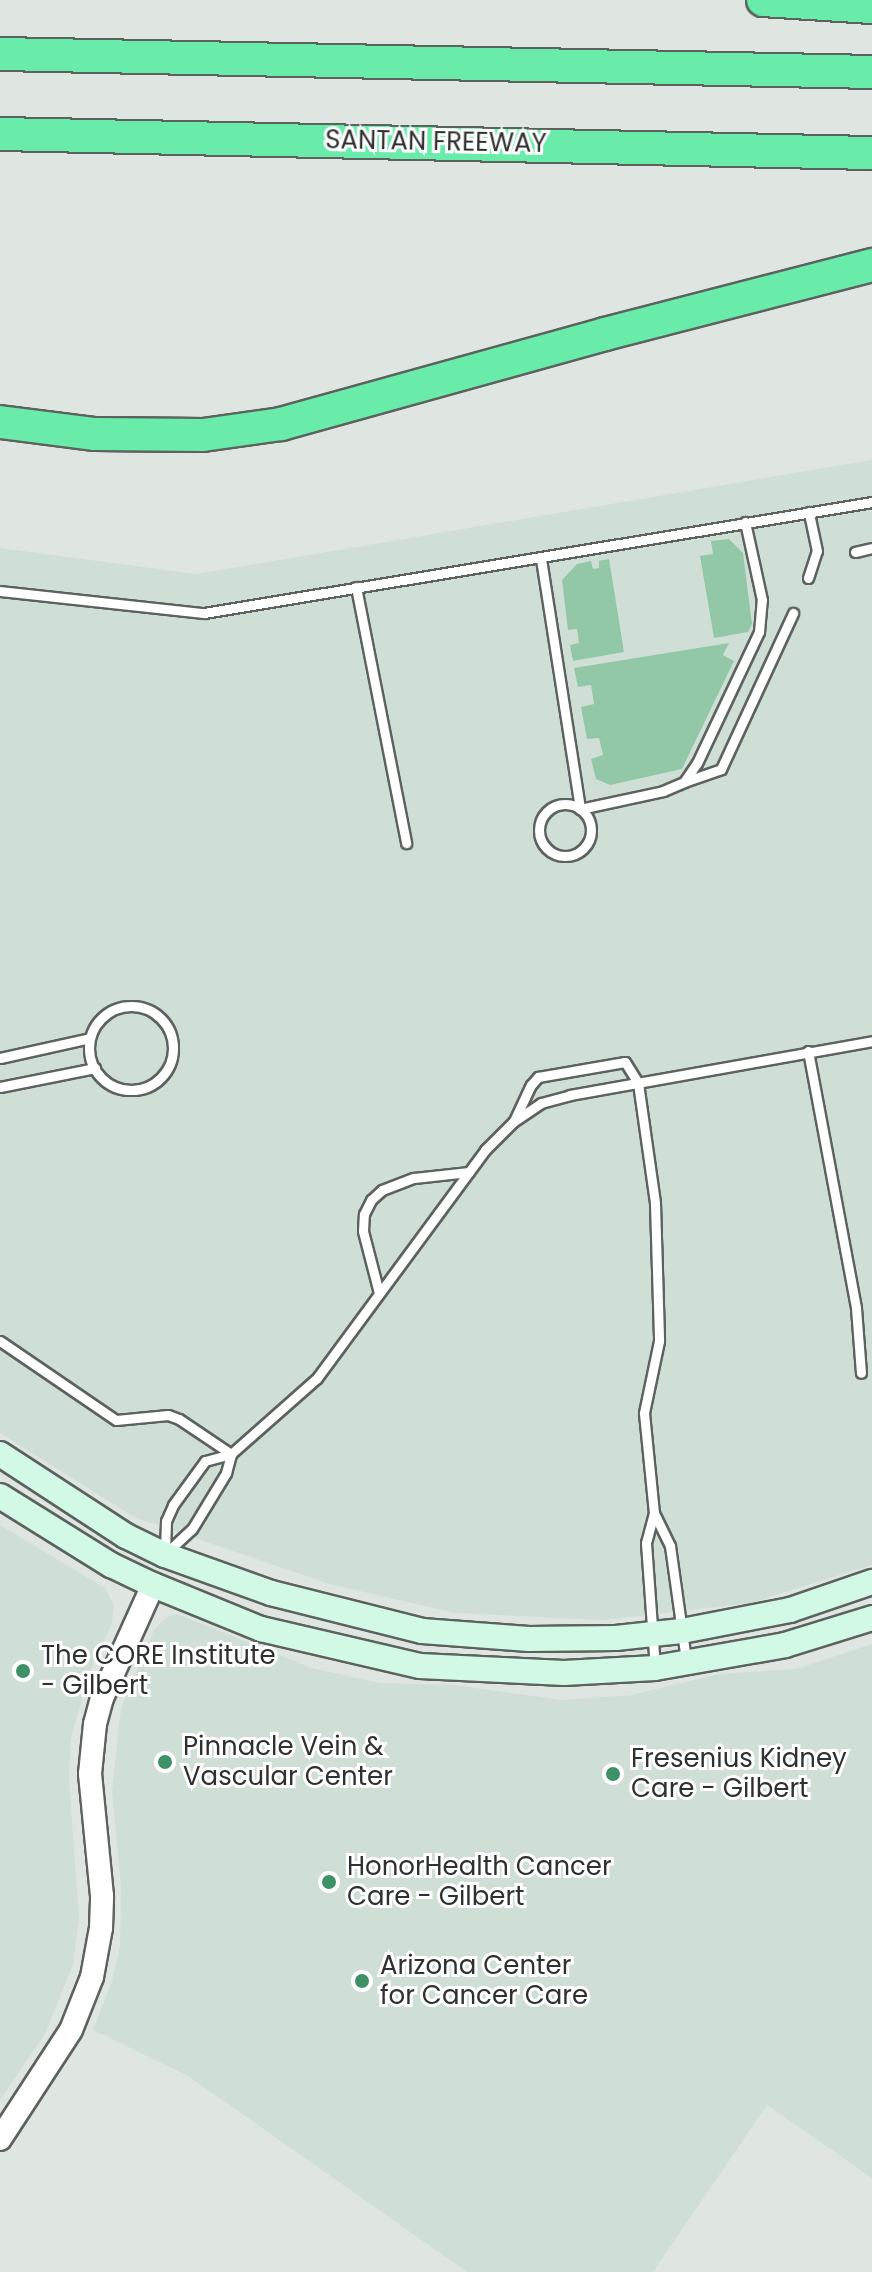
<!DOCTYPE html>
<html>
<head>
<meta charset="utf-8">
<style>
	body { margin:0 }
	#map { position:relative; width:872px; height:2272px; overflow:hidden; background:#dfe6e2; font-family:Poppins,sans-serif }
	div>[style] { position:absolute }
	.built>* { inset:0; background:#d0dfd6 }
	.green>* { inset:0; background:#92c8a8 }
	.roads { filter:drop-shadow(2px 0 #5c625e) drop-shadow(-2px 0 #5c625e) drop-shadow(0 2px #5c625e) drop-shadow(0 -2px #5c625e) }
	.service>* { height:9px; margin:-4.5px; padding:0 4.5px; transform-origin:4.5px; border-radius:4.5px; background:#fff }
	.service>.ring { margin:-4.5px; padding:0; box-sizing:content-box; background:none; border:9px solid #fff; border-radius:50% }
	.tertiary>* { height:22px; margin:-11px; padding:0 11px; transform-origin:11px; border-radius:11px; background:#fff }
	.secondary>* { height:24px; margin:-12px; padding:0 12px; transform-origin:12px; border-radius:12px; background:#d2f9e5 }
	.motorway>* { height:32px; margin:-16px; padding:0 16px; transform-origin:16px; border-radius:16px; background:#69eca9 }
	.dots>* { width:22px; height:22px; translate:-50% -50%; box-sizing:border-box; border:4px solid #fff; border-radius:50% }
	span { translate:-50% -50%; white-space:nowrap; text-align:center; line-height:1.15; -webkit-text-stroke:6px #fff; paint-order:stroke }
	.street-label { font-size:26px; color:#2e312f }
	.poi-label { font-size:26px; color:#2e312f }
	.left { translate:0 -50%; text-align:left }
</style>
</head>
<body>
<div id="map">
	<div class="built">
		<i style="clip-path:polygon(872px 460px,872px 1565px,750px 1603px,604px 1620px,455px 1613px,329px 1584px,134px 1517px,0 1433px,0 548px,196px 574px)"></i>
		<i style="clip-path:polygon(0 1525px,105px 1588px,114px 1605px,112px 1623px,88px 1676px,71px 1739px,69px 1777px,79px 1918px,73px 1965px,45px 2034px,0 2100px)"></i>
		<i style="clip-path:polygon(177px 1614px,312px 1668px,380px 1683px,453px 1685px,562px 1700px,631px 1695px,719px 1674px,796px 1669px,872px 1644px,872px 2178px,767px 2105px,653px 2272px,467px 2272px,188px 2076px,93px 2030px,112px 1981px,120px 1946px,121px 1887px,112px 1791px,121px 1708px,154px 1630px,167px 1617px)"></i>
	</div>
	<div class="green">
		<i style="clip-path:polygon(729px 539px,743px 553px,752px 624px,748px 632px,714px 638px,700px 556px,713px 554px,711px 541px)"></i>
		<i style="clip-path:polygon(609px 559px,624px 652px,573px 661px,570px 645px,579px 643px,577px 629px,568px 630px,562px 580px,577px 564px,591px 561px,593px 569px,599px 568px,599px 561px)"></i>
		<i style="clip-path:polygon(729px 643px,723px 655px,734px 661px,682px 769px,610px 785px,596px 779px,591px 759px,603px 755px,599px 738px,587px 739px,581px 707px,594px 704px,591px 685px,578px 687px,574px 668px)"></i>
	</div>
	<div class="roads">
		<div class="service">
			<i style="left:855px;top:552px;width:17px;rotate:-13deg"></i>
			<i style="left:541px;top:559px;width:253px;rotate:81.1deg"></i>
			<i style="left:580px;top:809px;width:85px;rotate:-12.2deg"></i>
			<i style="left:663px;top:791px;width:23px;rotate:-23deg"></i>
			<i style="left:684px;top:782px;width:23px;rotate:-56deg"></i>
			<i style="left:697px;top:763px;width:145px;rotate:-64.7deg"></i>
			<i style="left:759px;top:632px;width:32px;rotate:-85deg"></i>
			<i style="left:762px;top:600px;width:80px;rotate:-102.3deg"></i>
			<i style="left:808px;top:578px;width:28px;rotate:-72deg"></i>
			<i style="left:817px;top:551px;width:40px;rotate:-102deg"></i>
			<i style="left:356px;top:587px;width:261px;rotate:78.9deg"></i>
			<i style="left:0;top:591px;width:205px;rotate:6.2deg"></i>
			<i style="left:204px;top:613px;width:677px;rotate:-9.43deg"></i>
			<i style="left:684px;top:782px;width:39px;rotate:-19deg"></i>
			<i style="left:721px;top:769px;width:172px;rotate:-65.2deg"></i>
			<i class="ring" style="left:539px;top:804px;width:43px;height:43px"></i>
			<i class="ring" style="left:89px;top:1006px;width:75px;height:75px"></i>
			<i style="left:808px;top:1051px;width:261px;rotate:79.4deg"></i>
			<i style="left:856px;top:1308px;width:65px;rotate:85.6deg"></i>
			<i style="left:0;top:1058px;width:92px;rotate:-12.5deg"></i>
			<i style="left:0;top:1087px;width:97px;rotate:-11.3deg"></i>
			<i style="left:514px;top:1121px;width:40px;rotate:-65deg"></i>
			<i style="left:531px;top:1085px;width:11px;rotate:-49deg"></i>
			<i style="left:538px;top:1077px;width:88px;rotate:-9.8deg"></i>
			<i style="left:625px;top:1062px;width:25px;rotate:58deg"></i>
			<i style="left:638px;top:1083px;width:121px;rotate:81.9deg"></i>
			<i style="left:655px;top:1203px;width:138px;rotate:88.3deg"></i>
			<i style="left:659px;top:1341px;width:74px;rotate:101.8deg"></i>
			<i style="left:644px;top:1413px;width:100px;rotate:84.3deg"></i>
			<i style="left:654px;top:1513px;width:31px;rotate:105deg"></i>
			<i style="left:646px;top:1543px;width:125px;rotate:85.9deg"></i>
			<i style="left:379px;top:1293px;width:64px;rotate:-104.5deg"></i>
			<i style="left:363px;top:1231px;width:17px;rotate:-87deg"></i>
			<i style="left:364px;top:1214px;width:16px;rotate:-63deg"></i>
			<i style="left:371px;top:1200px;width:15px;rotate:-42deg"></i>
			<i style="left:382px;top:1190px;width:34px;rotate:-21deg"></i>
			<i style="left:414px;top:1178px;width:55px;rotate:-6.2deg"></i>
			<i style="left:0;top:1341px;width:140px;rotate:34.3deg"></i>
			<i style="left:116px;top:1420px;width:52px;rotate:-5.5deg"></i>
			<i style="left:168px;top:1415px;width:12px;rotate:20deg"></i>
			<i style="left:179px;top:1419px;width:63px;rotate:33.9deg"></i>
			<i style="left:654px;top:1513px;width:37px;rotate:64deg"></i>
			<i style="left:670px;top:1546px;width:115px;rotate:82deg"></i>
			<i style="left:165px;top:1550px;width:29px;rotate:-88deg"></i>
			<i style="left:166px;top:1521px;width:17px;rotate:-66deg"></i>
			<i style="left:173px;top:1505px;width:54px;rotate:-54deg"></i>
			<i style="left:205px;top:1461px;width:27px;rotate:-15deg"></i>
			<i style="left:231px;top:1454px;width:115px;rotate:-41.5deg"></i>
			<i style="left:317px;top:1378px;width:283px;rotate:-53.6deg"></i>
			<i style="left:485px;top:1150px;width:40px;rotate:-45deg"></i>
			<i style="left:513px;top:1122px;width:34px;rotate:-34deg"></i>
			<i style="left:541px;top:1103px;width:30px;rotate:-15deg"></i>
			<i style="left:570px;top:1095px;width:307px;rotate:-10.1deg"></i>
			<i style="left:166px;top:1553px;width:35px;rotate:-43deg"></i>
			<i style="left:192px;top:1529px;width:66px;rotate:-58.7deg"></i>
			<i style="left:226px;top:1473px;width:20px;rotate:-75deg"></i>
		</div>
		<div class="tertiary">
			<i style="left:0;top:2139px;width:130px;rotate:-56.9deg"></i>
			<i style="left:71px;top:2030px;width:57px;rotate:-68.4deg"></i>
			<i style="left:92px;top:1977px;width:50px;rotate:-79.6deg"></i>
			<i style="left:101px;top:1928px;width:32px;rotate:-88deg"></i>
			<i style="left:102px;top:1896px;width:123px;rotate:-95.6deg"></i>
			<i style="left:90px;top:1774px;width:50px;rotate:-84.3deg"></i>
			<i style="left:95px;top:1724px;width:27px;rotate:-75deg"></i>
			<i style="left:102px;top:1698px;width:124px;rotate:-65.7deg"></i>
		</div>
		<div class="secondary">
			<i style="left:0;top:1454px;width:150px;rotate:33.1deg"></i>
			<i style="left:126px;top:1536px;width:43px;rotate:26deg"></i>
			<i style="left:165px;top:1555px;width:113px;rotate:19.7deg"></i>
			<i style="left:271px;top:1593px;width:156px;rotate:14.1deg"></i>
			<i style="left:422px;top:1631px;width:107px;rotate:4.3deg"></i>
			<i style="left:529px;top:1639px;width:87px;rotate:-0.7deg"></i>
			<i style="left:616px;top:1638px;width:66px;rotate:-6.1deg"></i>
			<i style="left:682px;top:1631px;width:110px;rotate:-11deg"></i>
			<i style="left:790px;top:1610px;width:87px;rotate:-18.9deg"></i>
			<i style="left:0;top:1496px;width:131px;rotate:31.9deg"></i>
			<i style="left:111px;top:1565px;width:47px;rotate:25.5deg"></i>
			<i style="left:153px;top:1585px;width:117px;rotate:22.2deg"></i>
			<i style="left:261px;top:1629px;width:163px;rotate:13.1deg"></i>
			<i style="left:420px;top:1666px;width:144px;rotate:2.8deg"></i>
			<i style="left:564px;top:1673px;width:91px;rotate:-3.1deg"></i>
			<i style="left:655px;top:1668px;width:132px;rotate:-10deg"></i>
			<i style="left:785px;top:1645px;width:91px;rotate:-17.2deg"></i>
		</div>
		<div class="motorway">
			<i style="left:763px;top:0;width:109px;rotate:3.7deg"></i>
			<i style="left:0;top:54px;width:872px;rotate:1.18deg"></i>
			<i style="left:0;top:134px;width:872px;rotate:1.25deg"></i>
			<i style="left:0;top:422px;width:96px;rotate:7.2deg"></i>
			<i style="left:95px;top:434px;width:108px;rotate:0.5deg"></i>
			<i style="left:203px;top:435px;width:79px;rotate:-8deg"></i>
			<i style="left:281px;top:424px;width:336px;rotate:-15.5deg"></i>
			<i style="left:605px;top:334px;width:276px;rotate:-14.5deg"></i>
		</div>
	</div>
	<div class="dots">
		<i style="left:23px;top:1671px;background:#3c9266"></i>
		<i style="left:165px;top:1762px;background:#3c9266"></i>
		<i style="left:613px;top:1774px;background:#3c9266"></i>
		<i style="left:329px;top:1882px;background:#3c9266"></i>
		<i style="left:362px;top:1981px;background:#3c9266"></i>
	</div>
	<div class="street-label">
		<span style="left:436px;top:142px;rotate:1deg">SANTAN FREEWAY</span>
	</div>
	<div class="poi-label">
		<span class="left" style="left:41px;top:1671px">The CORE Institute<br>- Gilbert</span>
		<span class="left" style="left:183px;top:1762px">Pinnacle Vein &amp;<br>Vascular Center</span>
		<span class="left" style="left:631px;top:1774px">Fresenius Kidney<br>Care - Gilbert</span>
		<span class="left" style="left:347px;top:1882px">HonorHealth Cancer<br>Care - Gilbert</span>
		<span class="left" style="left:380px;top:1981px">Arizona Center<br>for Cancer Care</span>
	</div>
</div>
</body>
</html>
